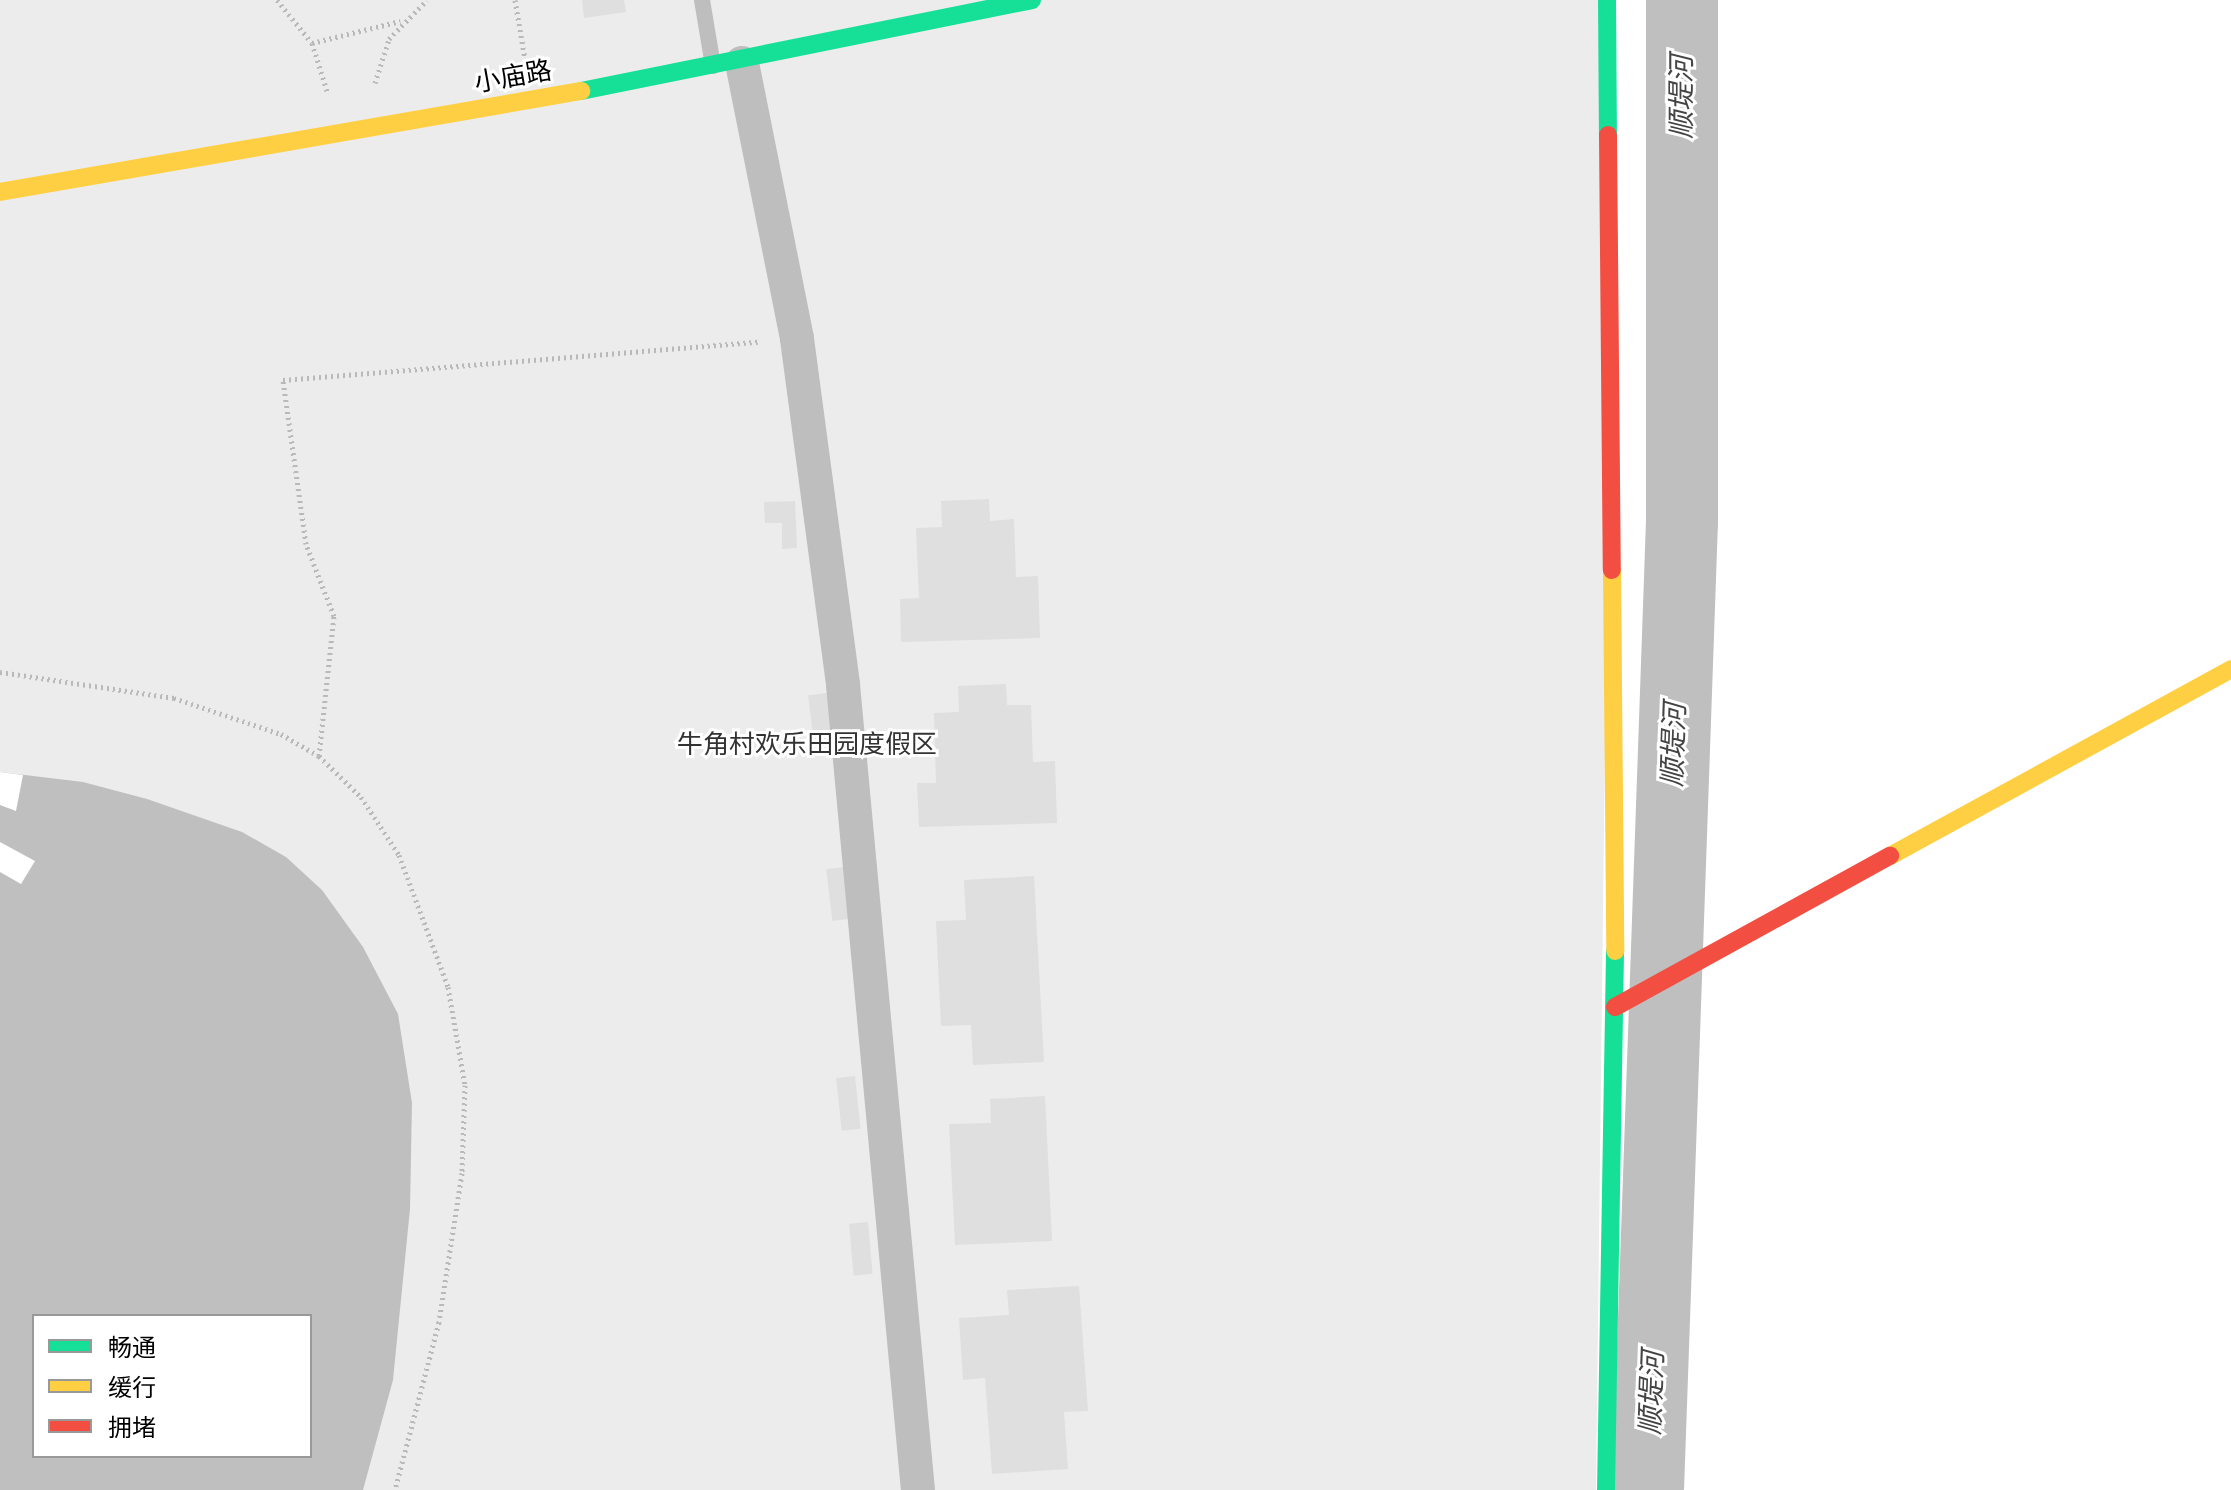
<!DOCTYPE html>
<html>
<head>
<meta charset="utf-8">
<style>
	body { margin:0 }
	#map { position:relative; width:2231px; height:1490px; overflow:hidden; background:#fff; font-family:Poppins,"Noto Sans SC",sans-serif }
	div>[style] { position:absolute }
	.green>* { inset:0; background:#ececec }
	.water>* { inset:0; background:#bfbfbf }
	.pier>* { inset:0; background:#fff }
	.river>* { height:72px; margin:-36px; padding:0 36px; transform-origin:36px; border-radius:36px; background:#bfbfbf }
	.building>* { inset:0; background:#dfdfdf; transform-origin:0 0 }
	.path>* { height:5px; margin-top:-2.5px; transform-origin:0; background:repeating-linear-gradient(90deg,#b9b9b9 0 2px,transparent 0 6px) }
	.lane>* { height:16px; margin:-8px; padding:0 8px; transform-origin:8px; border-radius:8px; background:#bebebe }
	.street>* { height:34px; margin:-17px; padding:0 17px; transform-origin:17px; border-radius:17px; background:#bebebe }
	.fast>* { height:18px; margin:-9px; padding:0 9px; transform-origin:9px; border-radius:9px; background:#16e098 }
	.slow>* { height:18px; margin:-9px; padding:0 9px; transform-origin:9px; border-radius:9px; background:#ffcf43 }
	.jam>* { height:18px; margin:-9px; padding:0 9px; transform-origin:9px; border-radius:9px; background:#f24e42 }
	span { translate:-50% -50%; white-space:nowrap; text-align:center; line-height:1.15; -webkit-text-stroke:6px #fff; paint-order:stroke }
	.street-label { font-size:26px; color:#000 }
	.park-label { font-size:26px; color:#333 }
	.water-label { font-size:28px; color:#444; font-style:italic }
	.legend { position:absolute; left:32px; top:1314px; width:280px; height:144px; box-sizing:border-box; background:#fff; border:2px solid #999; margin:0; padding:10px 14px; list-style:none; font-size:24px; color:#000 }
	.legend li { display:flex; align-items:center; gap:16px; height:40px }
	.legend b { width:40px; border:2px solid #999 }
</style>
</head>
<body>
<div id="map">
	<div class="green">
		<i style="clip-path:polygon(evenodd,0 0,1614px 0,1596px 1490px,0 1490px,0 0,34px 1316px,310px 1316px,310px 1456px,34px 1456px,34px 1316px)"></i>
	</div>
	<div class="water">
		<i style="clip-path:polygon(evenodd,0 772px,83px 782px,147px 799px,242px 832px,286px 857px,322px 890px,363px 947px,398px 1014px,412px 1103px,410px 1209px,393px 1380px,363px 1490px,0 1490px,0 772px,34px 1316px,310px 1316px,310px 1456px,34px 1456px,34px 1316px)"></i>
	</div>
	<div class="pier">
		<i style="clip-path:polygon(0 772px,23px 775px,16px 811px,0 805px)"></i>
		<i style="clip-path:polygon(0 842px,35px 861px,21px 884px,0 872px)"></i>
	</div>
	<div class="river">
		<i style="left:1648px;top:1490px;width:969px;rotate:-87.99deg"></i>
		<i style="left:1682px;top:522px;width:522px;rotate:-90deg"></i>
	</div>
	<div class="building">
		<i style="clip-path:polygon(582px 0,624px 0,626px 12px,584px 18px)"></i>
		<i style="clip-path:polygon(989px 499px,990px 521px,1014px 519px,1016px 577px,1038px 576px,1040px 638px,901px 642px,900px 599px,919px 598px,916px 528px,942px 527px,941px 501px)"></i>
		<i style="clip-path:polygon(795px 501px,797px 548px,782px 549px,782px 523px,765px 523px,764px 502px)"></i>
		<i style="clip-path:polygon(1006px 684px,1007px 705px,1031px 705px,1033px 762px,1055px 761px,1057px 823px,919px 827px,917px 783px,936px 783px,934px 713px,959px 712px,958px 686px)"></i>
		<i style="left:827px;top:693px;width:52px;height:19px;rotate:83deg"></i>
		<i style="left:845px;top:867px;width:52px;height:19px;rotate:83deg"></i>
		<i style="clip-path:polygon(1034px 876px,1044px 1062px,973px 1065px,971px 1025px,941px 1026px,936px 921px,966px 920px,964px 880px)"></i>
		<i style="left:855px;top:1076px;width:53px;height:19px;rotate:84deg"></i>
		<i style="clip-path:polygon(1045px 1096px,1052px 1241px,955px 1245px,949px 1124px,991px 1123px,990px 1099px)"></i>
		<i style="left:868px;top:1222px;width:52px;height:19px;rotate:85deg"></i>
		<i style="clip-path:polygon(1079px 1286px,1088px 1411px,1064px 1412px,1068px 1469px,992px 1474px,985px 1378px,963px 1380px,959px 1318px,1009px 1315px,1007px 1290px)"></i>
	</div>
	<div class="path">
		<i style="left:277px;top:0;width:55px;rotate:50.9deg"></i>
		<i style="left:312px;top:43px;width:53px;rotate:72.6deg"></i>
		<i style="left:515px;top:0;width:60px;rotate:80.4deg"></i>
		<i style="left:312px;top:43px;width:91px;rotate:-14deg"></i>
		<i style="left:375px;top:83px;width:46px;rotate:-72.3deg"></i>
		<i style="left:389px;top:39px;width:54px;rotate:-45.7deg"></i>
		<i style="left:0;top:672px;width:176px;rotate:8.5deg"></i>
		<i style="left:174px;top:698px;width:113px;rotate:18.6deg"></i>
		<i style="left:281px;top:734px;width:44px;rotate:30.1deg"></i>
		<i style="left:319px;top:756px;width:59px;rotate:44.3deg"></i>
		<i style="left:361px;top:797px;width:69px;rotate:56.8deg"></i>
		<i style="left:399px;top:855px;width:141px;rotate:69.6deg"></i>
		<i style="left:448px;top:987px;width:99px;rotate:80.2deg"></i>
		<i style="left:465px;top:1085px;width:88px;rotate:92deg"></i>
		<i style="left:462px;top:1173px;width:151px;rotate:98.8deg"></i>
		<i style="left:439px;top:1322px;width:174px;rotate:104.7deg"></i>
		<i style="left:319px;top:756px;width:141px;rotate:-83.9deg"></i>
		<i style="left:334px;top:616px;width:77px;rotate:-111.3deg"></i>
		<i style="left:306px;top:544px;width:166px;rotate:-98deg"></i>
		<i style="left:283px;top:380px;width:479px;rotate:-4.6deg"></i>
	</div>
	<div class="lane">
		<i style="left:702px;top:0;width:67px;rotate:80.5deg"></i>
	</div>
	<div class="street">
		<i style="left:742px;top:63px;width:281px;rotate:78.7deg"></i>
		<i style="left:797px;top:339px;width:349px;rotate:82.4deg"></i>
		<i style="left:843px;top:685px;width:808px;rotate:84.68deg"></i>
	</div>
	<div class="fast">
		<i style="left:1607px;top:0;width:135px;rotate:89.6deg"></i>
		<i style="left:581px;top:91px;width:460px;rotate:-11.4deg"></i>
		<i style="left:1606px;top:1490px;width:539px;rotate:-89.04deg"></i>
	</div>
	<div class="slow">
		<i style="left:0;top:192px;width:590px;rotate:-9.86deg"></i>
		<i style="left:1612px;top:570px;width:381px;rotate:89.5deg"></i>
		<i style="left:1890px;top:856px;width:389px;rotate:-28.7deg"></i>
	</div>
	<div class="jam">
		<i style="left:1608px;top:135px;width:435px;rotate:89.5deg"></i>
		<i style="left:1615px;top:1007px;width:314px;rotate:-28.8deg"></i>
	</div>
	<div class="street-label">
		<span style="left:513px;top:77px;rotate:-10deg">小庙路</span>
	</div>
	<div class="park-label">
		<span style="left:807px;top:745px">牛角村欢乐田园度假区</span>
	</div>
	<div class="water-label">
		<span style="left:1682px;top:97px;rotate:-90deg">顺堤河</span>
		<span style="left:1674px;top:745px;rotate:-88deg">顺堤河</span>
		<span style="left:1652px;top:1393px;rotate:-88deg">顺堤河</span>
	</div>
	<ul class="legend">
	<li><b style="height:10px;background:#16e098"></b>畅通</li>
	<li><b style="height:10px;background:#ffcf43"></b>缓行</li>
	<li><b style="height:10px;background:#f24e42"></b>拥堵</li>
	</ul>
</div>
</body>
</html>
